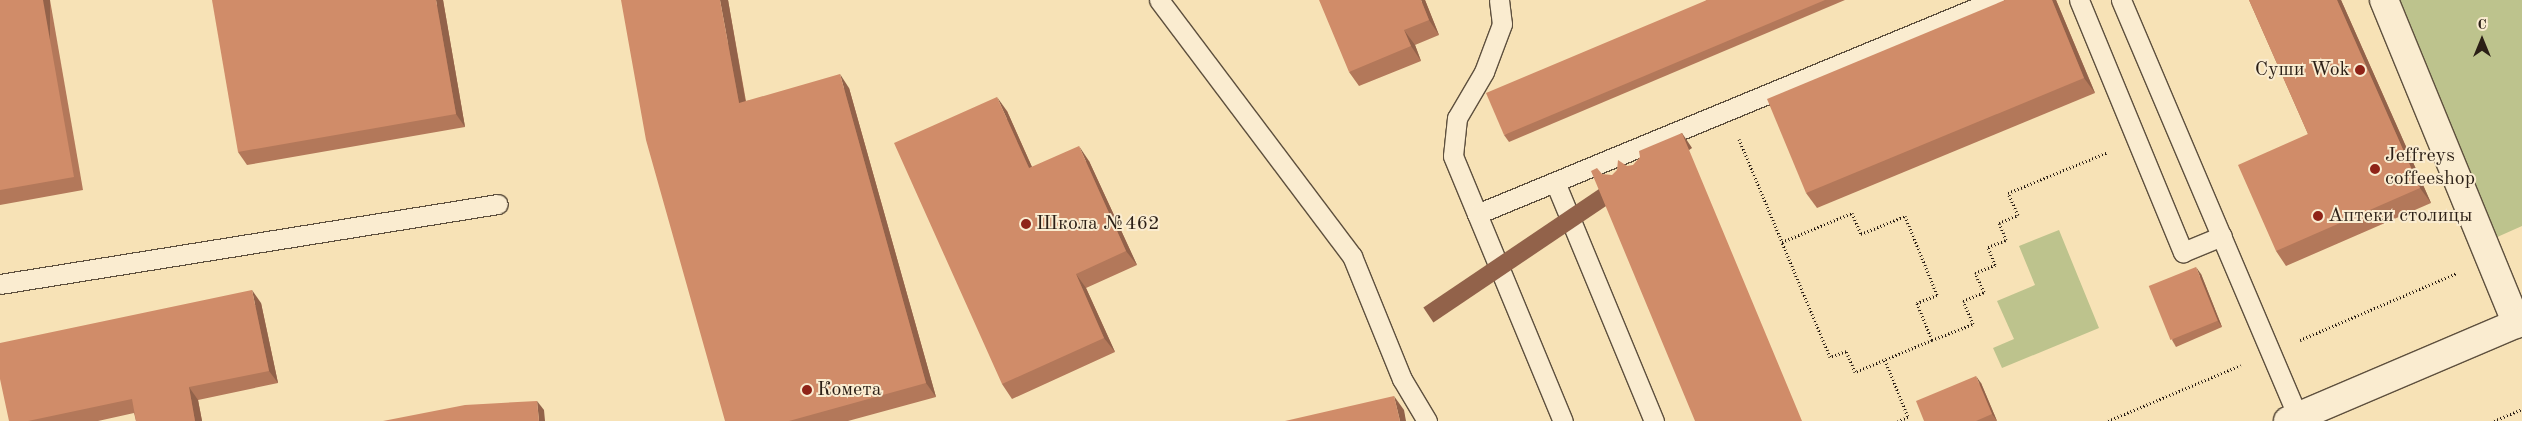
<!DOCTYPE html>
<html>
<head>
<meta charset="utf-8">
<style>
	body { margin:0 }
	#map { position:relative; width:2522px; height:421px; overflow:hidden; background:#f7e2b6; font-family:"Old Standard TT",serif }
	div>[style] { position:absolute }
	.green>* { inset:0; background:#bdc38d }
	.path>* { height:3px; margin-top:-1.5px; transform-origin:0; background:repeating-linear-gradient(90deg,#2b1f16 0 1px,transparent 0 3.5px) }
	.roads { filter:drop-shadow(1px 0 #5e503e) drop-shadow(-1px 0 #5e503e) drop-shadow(0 1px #5e503e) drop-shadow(0 -1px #5e503e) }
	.service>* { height:19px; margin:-9.5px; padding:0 9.5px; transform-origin:9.5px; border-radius:9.5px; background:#faecd0 }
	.minor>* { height:28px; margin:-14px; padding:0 14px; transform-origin:14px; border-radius:14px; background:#faecd0 }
	.tertiary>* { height:28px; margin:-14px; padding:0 14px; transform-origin:14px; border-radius:14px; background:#faecd0 }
	.wall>* { inset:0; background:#b3785a }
	.shaded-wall>* { inset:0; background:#92624a; transform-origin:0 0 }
	.building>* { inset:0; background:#d08c69; transform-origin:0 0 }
	.dots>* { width:14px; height:14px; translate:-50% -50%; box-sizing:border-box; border:2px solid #faecd0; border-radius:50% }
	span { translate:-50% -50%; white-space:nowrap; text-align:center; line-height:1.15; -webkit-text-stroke:4px #faecd0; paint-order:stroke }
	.poi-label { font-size:20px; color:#2b1f16 }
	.right { translate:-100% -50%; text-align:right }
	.left { translate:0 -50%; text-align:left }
	.north { position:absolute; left:2457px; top:15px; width:50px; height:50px; -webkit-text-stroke:4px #faecd0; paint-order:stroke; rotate:0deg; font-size:14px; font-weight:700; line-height:20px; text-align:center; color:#2b1f16 }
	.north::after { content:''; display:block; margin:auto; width:18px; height:22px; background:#2b1f16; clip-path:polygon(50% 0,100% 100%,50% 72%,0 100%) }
</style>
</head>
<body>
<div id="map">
	<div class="green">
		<i style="clip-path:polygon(2397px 0,2522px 0,2522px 226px,2495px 238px)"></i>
		<i style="clip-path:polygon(2059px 230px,2099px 328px,2002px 368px,1993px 348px,2014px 339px,1997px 301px,2035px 285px,2019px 246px)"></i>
	</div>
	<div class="path">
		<i style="left:1739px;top:139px;width:112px;rotate:67.3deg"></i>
		<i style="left:1782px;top:242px;width:76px;rotate:-22.5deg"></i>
		<i style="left:1852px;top:213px;width:23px;rotate:67deg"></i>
		<i style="left:1861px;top:234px;width:48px;rotate:-22.2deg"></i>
		<i style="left:1905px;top:216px;width:85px;rotate:67.9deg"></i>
		<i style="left:1937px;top:295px;width:22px;rotate:158deg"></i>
		<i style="left:1917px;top:303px;width:40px;rotate:68deg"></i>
		<i style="left:1932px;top:340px;width:83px;rotate:157.4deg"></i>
		<i style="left:1855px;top:372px;width:23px;rotate:-113deg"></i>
		<i style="left:1846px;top:351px;width:17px;rotate:159deg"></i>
		<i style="left:1830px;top:357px;width:125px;rotate:-112.7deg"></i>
		<i style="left:1932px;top:340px;width:44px;rotate:-21.3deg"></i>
		<i style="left:1973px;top:324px;width:25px;rotate:-113deg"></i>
		<i style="left:1963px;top:301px;width:23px;rotate:-23deg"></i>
		<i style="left:1984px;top:292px;width:21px;rotate:-115deg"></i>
		<i style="left:1975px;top:273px;width:22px;rotate:-22deg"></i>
		<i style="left:1995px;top:265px;width:19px;rotate:-111deg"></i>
		<i style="left:1988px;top:247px;width:19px;rotate:-21deg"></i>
		<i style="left:2006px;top:240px;width:18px;rotate:-112deg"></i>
		<i style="left:1999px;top:223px;width:21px;rotate:-23deg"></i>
		<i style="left:2018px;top:215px;width:24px;rotate:-114deg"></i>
		<i style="left:2008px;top:193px;width:108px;rotate:-22.3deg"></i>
		<i style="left:2300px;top:340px;width:171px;rotate:-23.1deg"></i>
		<i style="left:1885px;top:360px;width:61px;rotate:68deg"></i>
		<i style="left:1908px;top:417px;width:11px;rotate:158deg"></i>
		<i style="left:2108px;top:421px;width:144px;rotate:-22.8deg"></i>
		<i style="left:2494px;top:421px;width:30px;rotate:-23deg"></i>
	</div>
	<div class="roads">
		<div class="service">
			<i style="left:1159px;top:0;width:321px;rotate:53deg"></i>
			<i style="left:1352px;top:256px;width:133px;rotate:67.9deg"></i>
			<i style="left:1402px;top:379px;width:49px;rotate:59.2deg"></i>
			<i style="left:1499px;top:0;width:24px;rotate:83deg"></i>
			<i style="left:1502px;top:24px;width:51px;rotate:110.6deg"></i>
			<i style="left:1484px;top:72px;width:53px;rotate:120.4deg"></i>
			<i style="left:1457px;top:118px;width:38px;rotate:96deg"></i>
			<i style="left:1453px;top:156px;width:287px;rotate:67.5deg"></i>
			<i style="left:2079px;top:0;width:273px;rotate:67.6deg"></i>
			<i style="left:2183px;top:252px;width:42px;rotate:-22.3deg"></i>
			<i style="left:2121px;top:0;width:453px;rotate:67deg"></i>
			<i style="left:1555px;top:182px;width:259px;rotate:67.5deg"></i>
			<i style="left:1477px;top:214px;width:560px;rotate:-22.45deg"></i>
			<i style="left:0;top:284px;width:504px;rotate:-9.13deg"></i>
		</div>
		<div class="minor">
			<i style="left:2384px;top:0;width:350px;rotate:67.7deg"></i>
		</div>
		<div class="tertiary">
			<i style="left:2288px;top:421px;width:254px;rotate:-23.1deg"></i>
		</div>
	</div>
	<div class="wall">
		<i style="clip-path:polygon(0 0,50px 0,83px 190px,0 205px)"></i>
		<i style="clip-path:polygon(443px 0,465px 127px,247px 165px,238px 152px)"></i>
		<i style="clip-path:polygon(728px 0,746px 101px,849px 88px,936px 397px,848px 421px,725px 421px)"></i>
		<i style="clip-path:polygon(1425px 0,1439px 35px,1415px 45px,1421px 61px,1359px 86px,1349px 72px)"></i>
		<i style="clip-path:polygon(1707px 0,1845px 0,1509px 142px,1504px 135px)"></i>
		<i style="clip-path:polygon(2005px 0,2056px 0,2095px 93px,1817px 208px,1806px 193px)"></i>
		<i style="clip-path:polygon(2249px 0,2341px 0,2431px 203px,2286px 266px,2276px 251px,2308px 134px)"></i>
		<i style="clip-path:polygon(1007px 111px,1032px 167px,1089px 161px,1137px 265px,1086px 288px,1115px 352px,1012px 399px,1002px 384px)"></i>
		<i style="clip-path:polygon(2201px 274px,2222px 327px,2176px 347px,2172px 340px)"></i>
		<i style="clip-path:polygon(261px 303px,278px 383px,198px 400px,202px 421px,136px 421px,134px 413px,98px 421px,9px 421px)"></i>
		<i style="clip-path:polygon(1981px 383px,1997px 421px,1924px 421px)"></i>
	</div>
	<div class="shaded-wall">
		<i style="left:43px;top:0;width:7px;height:180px"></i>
		<i style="clip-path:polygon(436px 0,443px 0,465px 127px,456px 114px)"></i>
		<i style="clip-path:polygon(720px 0,728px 0,748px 116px,739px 103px)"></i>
		<i style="clip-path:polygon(1421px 0,1425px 0,1439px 35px,1429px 20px)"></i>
		<i style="clip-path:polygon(2052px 0,2056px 0,2095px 93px,2084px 78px)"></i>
		<i style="clip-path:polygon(2337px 0,2341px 0,2431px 203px,2420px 188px)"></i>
		<i style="clip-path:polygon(1404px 30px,1415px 45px,1421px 61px,1411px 46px)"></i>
		<i style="clip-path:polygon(840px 74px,849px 88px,936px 397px,926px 383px)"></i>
		<i style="clip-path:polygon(997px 97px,1007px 111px,1039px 183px,1029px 168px)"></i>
		<i style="left:1682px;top:133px;width:18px;height:312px;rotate:56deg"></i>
		<i style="clip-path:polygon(1079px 146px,1089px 161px,1137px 265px,1126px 251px)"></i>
		<i style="clip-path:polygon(2196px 267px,2201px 274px,2222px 327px,2218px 321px)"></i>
		<i style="clip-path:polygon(1076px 274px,1086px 288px,1115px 352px,1104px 338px)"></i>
		<i style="clip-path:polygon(252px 290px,261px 303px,278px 383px,269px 371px)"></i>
		<i style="clip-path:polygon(1976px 376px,1981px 383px,1997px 421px,1992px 414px)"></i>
		<i style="clip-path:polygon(189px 387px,198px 400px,202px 421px,195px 421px)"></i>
		<i style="clip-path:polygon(1394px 396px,1404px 410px,1406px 421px,1400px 421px)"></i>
		<i style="clip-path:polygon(537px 401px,544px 410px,545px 421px,539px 421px)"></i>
	</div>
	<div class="building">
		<i style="clip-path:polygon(0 0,43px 0,74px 177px,0 190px)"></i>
		<i style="clip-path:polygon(212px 0,436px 0,456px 114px,238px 152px)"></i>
		<i style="clip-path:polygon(621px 0,720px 0,739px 103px,840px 74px,926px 383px,789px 421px,725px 421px,646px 140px)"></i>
		<i style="clip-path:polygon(1319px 0,1421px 0,1429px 20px,1404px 30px,1411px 46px,1349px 72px)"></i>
		<i style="clip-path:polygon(1707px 0,1825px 0,1504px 135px,1486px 93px)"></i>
		<i style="clip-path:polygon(2005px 0,2052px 0,2084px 78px,1806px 193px,1767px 99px)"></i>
		<i style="clip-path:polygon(2249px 0,2337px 0,2420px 188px,2276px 251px,2238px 165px,2308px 134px)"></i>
		<i style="clip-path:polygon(997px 97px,1029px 168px,1079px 146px,1126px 251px,1076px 274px,1104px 338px,1002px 384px,894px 143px)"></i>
		<i style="clip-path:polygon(1682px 133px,1802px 421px,1695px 421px,1591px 171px,1597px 168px,1602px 174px,1612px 175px,1617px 170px,1618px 160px,1627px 166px,1633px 165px,1640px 157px,1639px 151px)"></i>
		<i style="left:2196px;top:267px;width:58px;height:51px;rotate:68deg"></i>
		<i style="clip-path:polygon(252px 290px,269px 371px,189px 387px,195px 421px,136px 421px,132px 399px,28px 421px,9px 421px,0 379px,0 343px)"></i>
		<i style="clip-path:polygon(1976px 376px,1992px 414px,1976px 421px,1924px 421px,1916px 401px)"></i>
		<i style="clip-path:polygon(1394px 396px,1400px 421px,1285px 421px)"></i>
		<i style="clip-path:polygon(537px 401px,539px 421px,383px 421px,465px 405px)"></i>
	</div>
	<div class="dots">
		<i style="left:2360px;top:70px;background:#8f2418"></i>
		<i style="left:2375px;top:169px;background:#8f2418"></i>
		<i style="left:2318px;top:216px;background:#8f2418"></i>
		<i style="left:1026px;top:224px;background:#8f2418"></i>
		<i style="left:807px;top:390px;background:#8f2418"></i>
	</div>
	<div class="poi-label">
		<span class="right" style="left:2350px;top:70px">Суши Wok</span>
		<span class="left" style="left:2385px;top:168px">Jeffreys<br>coffeeshop</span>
		<span class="left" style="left:2328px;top:216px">Аптеки столицы</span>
		<span class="left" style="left:1036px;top:224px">Школа №462</span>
		<span class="left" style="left:817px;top:390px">Комета</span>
	</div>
	<div class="north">С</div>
</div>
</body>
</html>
